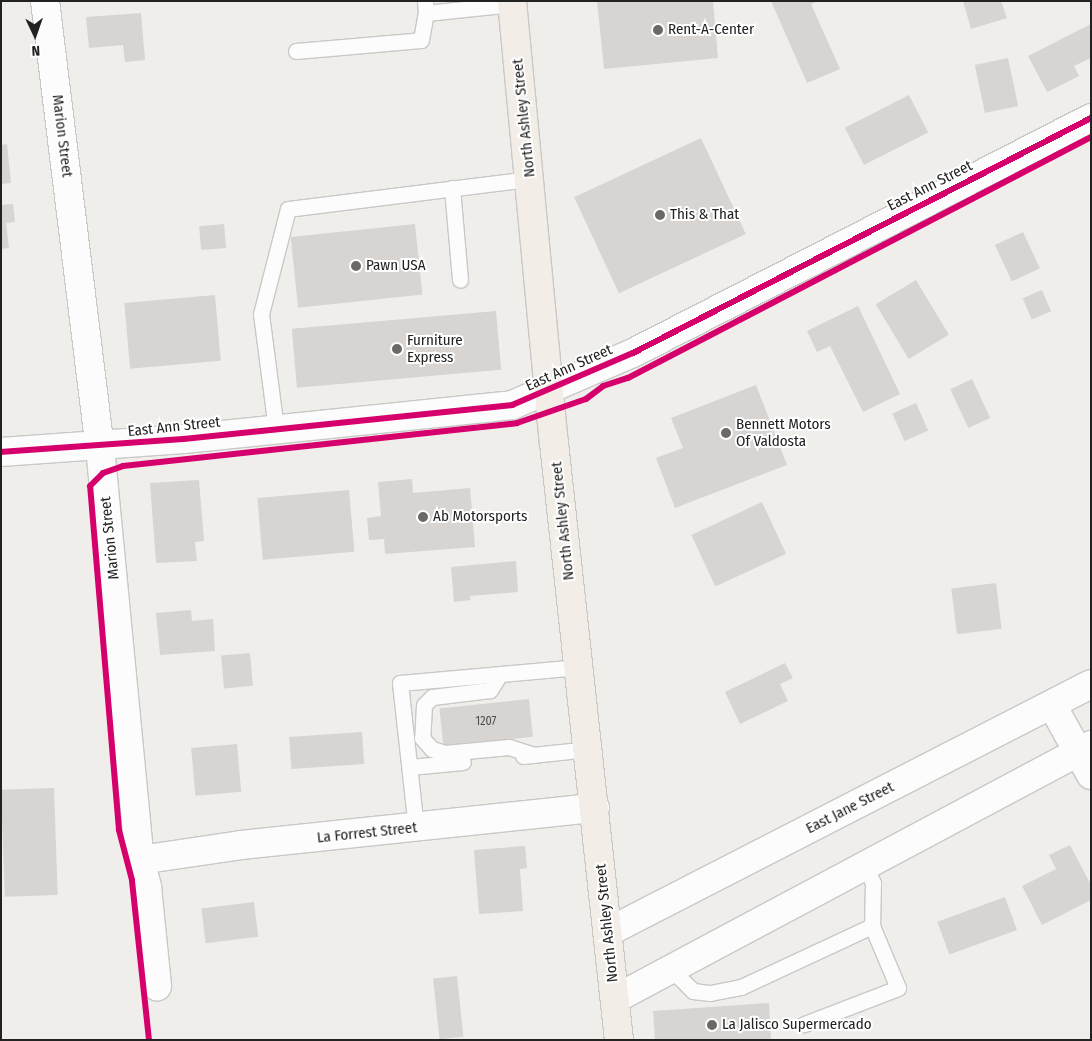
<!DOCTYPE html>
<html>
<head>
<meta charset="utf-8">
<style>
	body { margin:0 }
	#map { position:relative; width:1092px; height:1041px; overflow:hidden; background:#f0eeeb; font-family:"Fira Sans Condensed",sans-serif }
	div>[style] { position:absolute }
	.building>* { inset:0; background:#d7d4d2; transform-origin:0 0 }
	.roads { filter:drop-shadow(1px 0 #c9c8c7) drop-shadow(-1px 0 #c9c8c7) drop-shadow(0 1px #c9c8c7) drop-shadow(0 -1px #c9c8c7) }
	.service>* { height:15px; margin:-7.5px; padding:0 7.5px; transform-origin:7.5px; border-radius:7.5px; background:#fdfcfc }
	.minor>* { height:28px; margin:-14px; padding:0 14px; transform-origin:14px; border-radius:14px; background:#fdfcfc }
	.primary>* { height:28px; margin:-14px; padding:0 14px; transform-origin:14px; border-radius:14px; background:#f3ede7 }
	.cycleway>* { height:6px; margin:-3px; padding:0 3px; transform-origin:3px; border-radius:3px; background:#d6006c }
	.dots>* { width:14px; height:14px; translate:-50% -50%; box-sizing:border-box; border:2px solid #fff; border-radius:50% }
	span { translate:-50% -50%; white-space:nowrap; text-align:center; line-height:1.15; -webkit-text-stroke:4px #fff; paint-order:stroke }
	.number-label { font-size:12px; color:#4f4e4e }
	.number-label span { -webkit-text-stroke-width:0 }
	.poi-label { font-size:15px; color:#222 }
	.left { translate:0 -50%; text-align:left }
	.street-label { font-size:15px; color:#222 }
	.frame { position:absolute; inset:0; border:2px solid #222; pointer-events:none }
	.north { position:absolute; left:10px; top:10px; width:50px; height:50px; -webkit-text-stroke:4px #fff; paint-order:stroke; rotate:177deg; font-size:14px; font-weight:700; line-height:20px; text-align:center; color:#222 }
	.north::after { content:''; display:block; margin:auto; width:18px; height:22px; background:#222; clip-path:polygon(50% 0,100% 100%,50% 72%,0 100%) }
</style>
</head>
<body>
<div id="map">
	<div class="building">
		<i style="clip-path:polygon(597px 1px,713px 1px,718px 58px,604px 69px)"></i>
		<i style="clip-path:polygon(771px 1px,818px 1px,811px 4px,840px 69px,807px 83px)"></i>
		<i style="clip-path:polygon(963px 1px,1001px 1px,1007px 18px,971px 29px)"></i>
		<i style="clip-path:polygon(141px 13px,145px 60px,125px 62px,123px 45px,89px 48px,86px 17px)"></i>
		<i style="clip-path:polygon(1091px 24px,1091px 58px,1074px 66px,1079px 76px,1047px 92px,1028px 56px)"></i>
		<i style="left:1008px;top:58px;width:49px;height:34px;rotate:78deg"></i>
		<i style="left:909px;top:95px;width:42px;height:72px;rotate:63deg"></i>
		<i style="left:701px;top:138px;width:106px;height:140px;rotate:65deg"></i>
		<i style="clip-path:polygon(7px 144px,11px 183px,1px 184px,1px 145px)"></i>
		<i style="clip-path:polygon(13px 204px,15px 222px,6px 223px,9px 248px,1px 249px,1px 205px)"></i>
		<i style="left:224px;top:224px;width:24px;height:25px;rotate:85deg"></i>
		<i style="left:415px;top:224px;width:71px;height:125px;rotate:84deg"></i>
		<i style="left:1023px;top:232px;width:40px;height:31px;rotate:65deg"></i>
		<i style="left:916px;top:280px;width:64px;height:47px;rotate:59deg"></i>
		<i style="left:1042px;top:290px;width:23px;height:21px;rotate:67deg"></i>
		<i style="left:215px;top:295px;width:66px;height:91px;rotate:85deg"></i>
		<i style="clip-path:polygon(858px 306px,900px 394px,863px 412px,830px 346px,817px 352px,807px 331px)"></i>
		<i style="left:496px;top:311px;width:59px;height:205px;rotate:85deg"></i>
		<i style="left:972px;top:379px;width:43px;height:24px;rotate:65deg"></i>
		<i style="clip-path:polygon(756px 385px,787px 465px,675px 508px,656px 458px,683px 448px,671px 418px)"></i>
		<i style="left:916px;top:403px;width:30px;height:26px;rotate:66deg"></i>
		<i style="clip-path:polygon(412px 479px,413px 493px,470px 488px,475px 547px,385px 554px,384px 539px,369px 540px,367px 518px,381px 516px,378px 482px)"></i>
		<i style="clip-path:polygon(199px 480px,204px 541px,195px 542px,197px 561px,156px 563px,150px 483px)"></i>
		<i style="left:349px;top:490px;width:62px;height:92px;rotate:85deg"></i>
		<i style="left:762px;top:502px;width:57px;height:78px;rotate:65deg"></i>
		<i style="clip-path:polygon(516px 561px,518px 592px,470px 596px,471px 600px,454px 602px,451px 567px)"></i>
		<i style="left:996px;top:583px;width:46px;height:45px;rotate:83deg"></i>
		<i style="clip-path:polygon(191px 610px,192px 621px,213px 619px,215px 651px,160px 655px,156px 613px)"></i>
		<i style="left:250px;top:653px;width:33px;height:29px;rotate:85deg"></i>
		<i style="clip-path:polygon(785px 663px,793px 678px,780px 684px,788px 701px,740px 724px,725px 692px)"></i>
		<i style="left:529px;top:699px;width:38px;height:90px;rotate:84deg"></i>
		<i style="left:362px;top:732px;width:32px;height:73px;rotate:86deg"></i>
		<i style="left:237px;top:744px;width:48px;height:46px;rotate:85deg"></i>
		<i style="left:54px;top:788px;width:107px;height:53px;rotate:88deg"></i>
		<i style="clip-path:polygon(1070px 845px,1091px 885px,1091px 900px,1042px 925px,1022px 886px,1056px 869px,1049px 855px)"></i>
		<i style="clip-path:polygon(525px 846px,527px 868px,520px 869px,523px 911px,479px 914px,474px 850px)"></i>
		<i style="left:1005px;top:897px;width:35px;height:72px;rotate:70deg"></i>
		<i style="left:254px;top:902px;width:35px;height:53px;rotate:83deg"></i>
		<i style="left:457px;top:976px;width:61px;height:24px;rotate:84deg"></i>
		<i style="clip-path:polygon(769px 1003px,771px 1040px,655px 1040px,653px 1011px)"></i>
	</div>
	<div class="roads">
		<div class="service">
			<i style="left:425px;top:1px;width:12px;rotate:85deg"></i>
			<i style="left:426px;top:13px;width:87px;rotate:-5.9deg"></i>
			<i style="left:296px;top:51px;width:125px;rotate:-5deg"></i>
			<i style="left:421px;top:40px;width:27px;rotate:-80deg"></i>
			<i style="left:452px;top:188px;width:92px;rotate:85deg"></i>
			<i style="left:276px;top:429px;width:116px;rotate:-97.4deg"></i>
			<i style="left:261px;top:314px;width:108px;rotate:-75.6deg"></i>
			<i style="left:288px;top:209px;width:244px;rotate:-7.1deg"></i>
			<i style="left:500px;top:674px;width:19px;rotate:122deg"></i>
			<i style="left:490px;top:690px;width:58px;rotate:173.1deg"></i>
			<i style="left:432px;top:697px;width:11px;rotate:135deg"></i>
			<i style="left:424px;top:705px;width:33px;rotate:93deg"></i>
			<i style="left:422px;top:738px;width:15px;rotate:48deg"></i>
			<i style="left:432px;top:749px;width:14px;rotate:17deg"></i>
			<i style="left:445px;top:753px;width:64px;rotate:-5.4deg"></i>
			<i style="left:509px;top:747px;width:25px;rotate:18deg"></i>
			<i style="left:523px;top:756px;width:65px;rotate:-6.1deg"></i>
			<i style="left:410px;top:767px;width:53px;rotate:-5.4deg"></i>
			<i style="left:416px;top:828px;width:146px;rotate:-96.3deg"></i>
			<i style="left:400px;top:683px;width:180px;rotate:-5.1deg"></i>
			<i style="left:865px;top:867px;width:18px;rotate:63deg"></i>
			<i style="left:873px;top:883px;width:43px;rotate:91.3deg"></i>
			<i style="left:671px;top:969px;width:31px;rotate:45deg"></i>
			<i style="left:693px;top:991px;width:17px;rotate:7deg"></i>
			<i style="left:710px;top:993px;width:32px;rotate:-11deg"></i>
			<i style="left:741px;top:987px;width:145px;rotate:-25deg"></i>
			<i style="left:872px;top:926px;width:67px;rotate:67.2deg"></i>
			<i style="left:898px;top:988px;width:101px;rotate:159deg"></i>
		</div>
		<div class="minor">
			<i style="left:45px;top:1px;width:449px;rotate:83deg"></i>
			<i style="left:100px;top:447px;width:415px;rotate:84.5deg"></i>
			<i style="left:140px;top:860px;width:28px;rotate:75deg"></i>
			<i style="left:147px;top:887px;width:100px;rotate:84.2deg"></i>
			<i style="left:1px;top:452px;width:183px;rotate:-4.1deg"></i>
			<i style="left:184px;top:439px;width:330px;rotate:-5.9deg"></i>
			<i style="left:512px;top:405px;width:132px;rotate:-23.3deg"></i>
			<i style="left:633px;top:353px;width:515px;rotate:-27.16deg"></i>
			<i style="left:1052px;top:705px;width:80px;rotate:60.9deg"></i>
			<i style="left:140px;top:860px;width:102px;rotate:-8.4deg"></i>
			<i style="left:241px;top:845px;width:356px;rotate:-6deg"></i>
			<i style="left:608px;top:932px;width:543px;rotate:-27.18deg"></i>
			<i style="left:615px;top:999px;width:540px;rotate:-28.08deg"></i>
		</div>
		<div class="primary">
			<i style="left:512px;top:1px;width:444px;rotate:84.6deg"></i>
			<i style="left:554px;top:443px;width:601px;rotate:83.79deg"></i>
		</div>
	</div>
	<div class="cycleway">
		<i style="left:1px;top:452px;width:183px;rotate:-4.1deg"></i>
		<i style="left:184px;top:439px;width:330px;rotate:-5.9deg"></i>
		<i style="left:512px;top:405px;width:132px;rotate:-23.3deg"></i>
		<i style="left:633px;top:353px;width:515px;rotate:-27.16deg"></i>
		<i style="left:149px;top:1040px;width:161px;rotate:-96.1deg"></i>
		<i style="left:132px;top:880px;width:52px;rotate:-104.6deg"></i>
		<i style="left:119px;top:830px;width:345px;rotate:-94.8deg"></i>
		<i style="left:90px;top:486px;width:18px;rotate:-45deg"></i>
		<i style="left:103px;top:473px;width:21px;rotate:-19deg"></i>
		<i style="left:123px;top:466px;width:396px;rotate:-6.2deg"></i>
		<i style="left:517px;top:423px;width:73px;rotate:-19.2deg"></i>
		<i style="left:586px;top:399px;width:21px;rotate:-37deg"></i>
		<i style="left:603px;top:386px;width:26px;rotate:-18deg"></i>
		<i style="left:628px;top:378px;width:522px;rotate:-27.5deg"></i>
	</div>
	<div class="dots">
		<i style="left:658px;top:30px;background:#6a6968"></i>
		<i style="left:660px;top:215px;background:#6a6968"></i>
		<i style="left:356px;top:266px;background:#6a6968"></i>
		<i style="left:397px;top:349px;background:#6a6968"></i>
		<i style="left:726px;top:433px;background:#6a6968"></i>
		<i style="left:423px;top:517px;background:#6a6968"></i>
		<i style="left:712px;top:1025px;background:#6a6968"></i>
	</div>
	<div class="number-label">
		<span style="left:486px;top:722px">1207</span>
	</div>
	<div class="poi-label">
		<span class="left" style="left:668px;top:30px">Rent-A-Center</span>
		<span class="left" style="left:670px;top:215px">This &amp; That</span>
		<span class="left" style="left:366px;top:266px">Pawn USA</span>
		<span class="left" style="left:407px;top:349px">Furniture<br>Express</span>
		<span class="left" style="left:736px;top:433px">Bennett Motors<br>Of Valdosta</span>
		<span class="left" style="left:433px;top:517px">Ab Motorsports</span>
		<span class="left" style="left:722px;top:1025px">La Jalisco Supermercado</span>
	</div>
	<div class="street-label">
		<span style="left:524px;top:118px;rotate:-96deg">North Ashley Street</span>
		<span style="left:62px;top:136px;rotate:83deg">Marion Street</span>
		<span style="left:930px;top:186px;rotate:-27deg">East Ann Street</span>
		<span style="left:569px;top:368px;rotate:-24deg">East Ann Street</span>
		<span style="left:174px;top:427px;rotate:-6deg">East Ann Street</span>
		<span style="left:563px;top:521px;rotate:-96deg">North Ashley Street</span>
		<span style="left:110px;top:538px;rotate:-96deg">Marion Street</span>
		<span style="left:850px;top:808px;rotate:-27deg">East Jane Street</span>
		<span style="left:367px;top:833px;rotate:-6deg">La Forrest Street</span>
		<span style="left:607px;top:923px;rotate:-96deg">North Ashley Street</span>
	</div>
	<div class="frame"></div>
	<div class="north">N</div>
</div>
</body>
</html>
